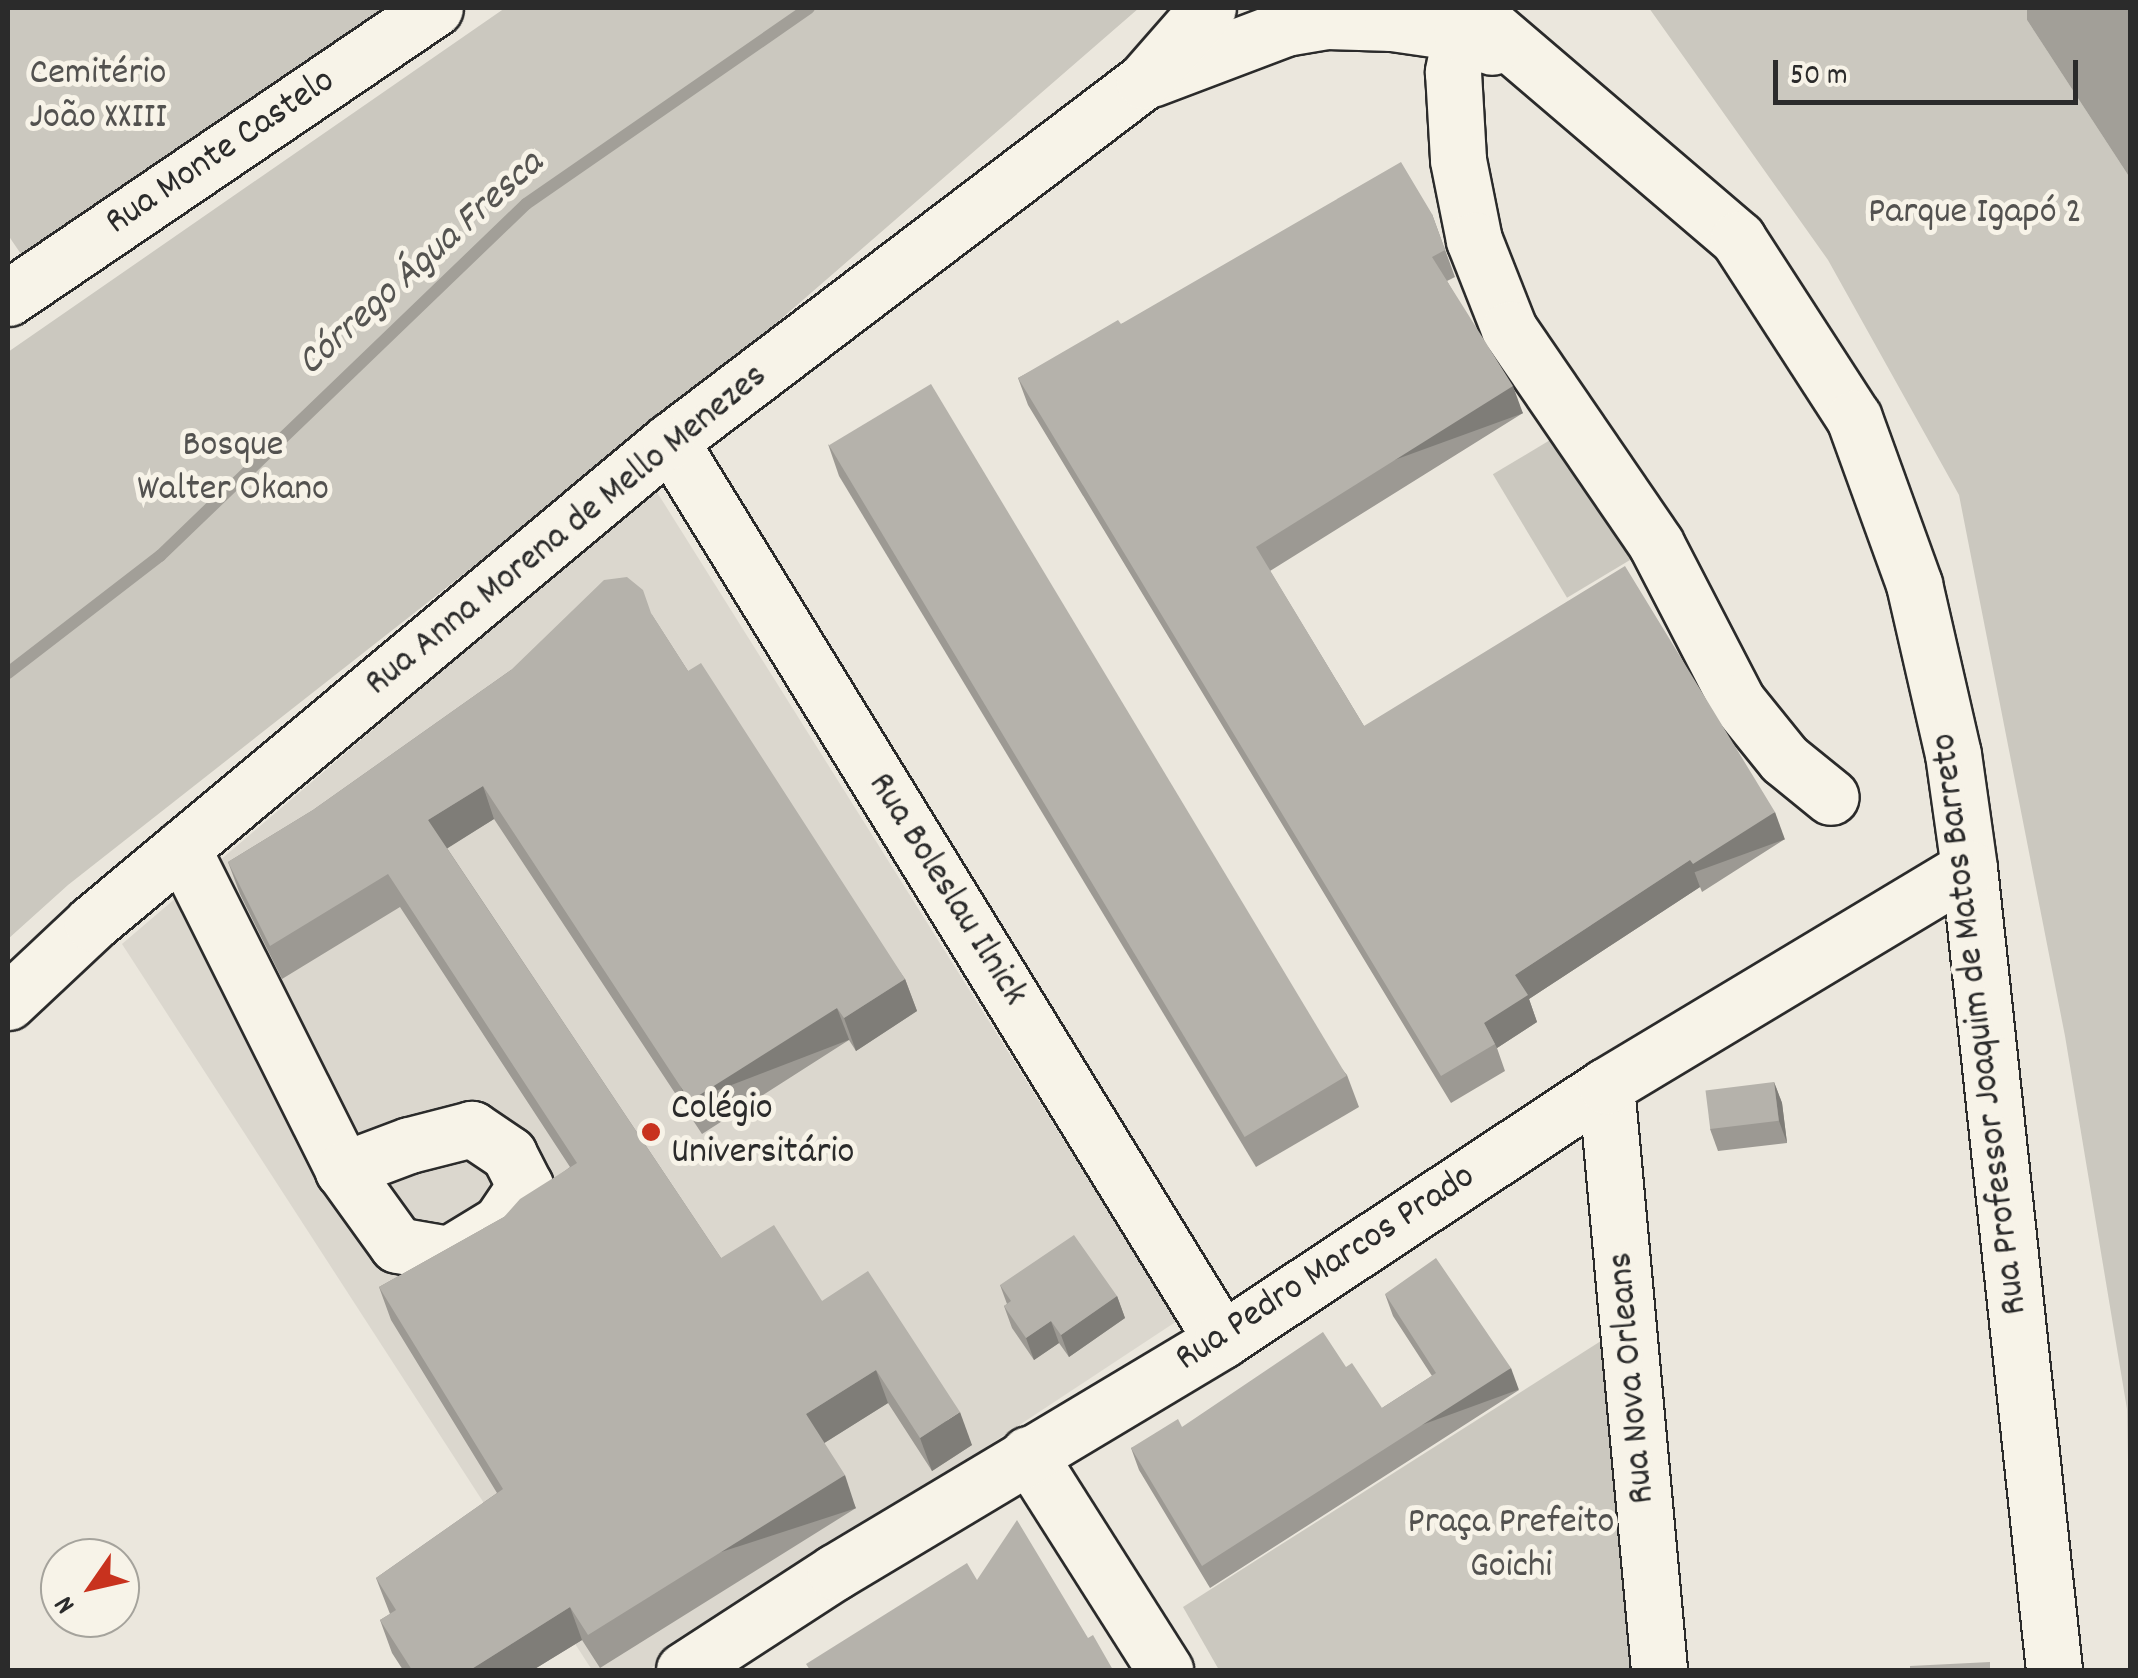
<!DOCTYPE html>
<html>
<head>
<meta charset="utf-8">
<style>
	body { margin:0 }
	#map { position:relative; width:2138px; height:1678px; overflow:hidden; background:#ebe7dd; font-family:Dekko,sans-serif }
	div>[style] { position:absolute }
	.built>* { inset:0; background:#dbd7ce }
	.green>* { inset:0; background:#cbc8bf; transform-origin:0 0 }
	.water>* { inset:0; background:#a29f98 }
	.stream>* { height:12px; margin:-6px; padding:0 6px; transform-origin:6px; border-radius:6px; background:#a29f98 }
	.roads { filter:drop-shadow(2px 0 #2b2b2b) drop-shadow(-2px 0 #2b2b2b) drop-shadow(0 2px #2b2b2b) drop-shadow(0 -2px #2b2b2b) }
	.minor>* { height:55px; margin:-27.5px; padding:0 27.5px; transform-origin:27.5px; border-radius:27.5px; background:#f7f3e8 }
	.wall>* { inset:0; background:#9c9993 }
	.shaded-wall>* { inset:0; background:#7f7d78; transform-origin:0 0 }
	.building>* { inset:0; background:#b5b2ab; transform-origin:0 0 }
	.dots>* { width:28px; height:28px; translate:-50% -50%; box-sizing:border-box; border:5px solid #f7f3e8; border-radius:50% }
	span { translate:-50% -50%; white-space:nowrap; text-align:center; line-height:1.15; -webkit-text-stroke:10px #f7f3e8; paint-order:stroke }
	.park-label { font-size:38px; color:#535250 }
	.street-label { font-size:38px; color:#2b2b2b }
	.poi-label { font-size:38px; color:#2b2b2b }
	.left { translate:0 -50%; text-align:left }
	.water-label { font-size:40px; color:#555451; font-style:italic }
	.frame { position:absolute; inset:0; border:10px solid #2b2b2b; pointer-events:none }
	.north { position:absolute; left:40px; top:1538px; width:100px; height:100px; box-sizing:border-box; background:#f7f3e8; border:2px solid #a5a39c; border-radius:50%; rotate:236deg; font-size:28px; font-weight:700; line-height:40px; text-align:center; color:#2b2b2b }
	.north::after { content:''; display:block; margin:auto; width:35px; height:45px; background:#c8321e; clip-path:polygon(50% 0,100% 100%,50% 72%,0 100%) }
	.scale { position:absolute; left:1773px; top:60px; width:305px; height:45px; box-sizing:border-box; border:5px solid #2b2b2b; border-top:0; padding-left:12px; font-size:30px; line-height:35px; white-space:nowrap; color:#2b2b2b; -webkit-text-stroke:8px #f7f3e8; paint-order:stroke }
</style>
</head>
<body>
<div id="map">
	<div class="built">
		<i style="clip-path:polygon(655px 489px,1177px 1321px,648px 1670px,592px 1670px,122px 944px)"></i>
	</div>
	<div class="green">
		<i style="clip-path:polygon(8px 8px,399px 8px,23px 257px,8px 235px)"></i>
		<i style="clip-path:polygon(505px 8px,1139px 8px,712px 379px,68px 885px,8px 939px,8px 352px)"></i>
		<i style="clip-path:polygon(1649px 8px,2027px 8px,2027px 20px,2130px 178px,2130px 1564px,2127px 1409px,2065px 1036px,1959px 495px,1828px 260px)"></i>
		<i style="left:1570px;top:428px;width:144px;height:90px;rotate:59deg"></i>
		<i style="clip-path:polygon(1615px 1332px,1648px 1670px,1219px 1670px,1183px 1607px)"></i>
	</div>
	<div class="water">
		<i style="clip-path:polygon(2027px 8px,2130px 8px,2130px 178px,2027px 20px)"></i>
	</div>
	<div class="stream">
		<i style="left:8px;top:673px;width:192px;rotate:-37.6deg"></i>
		<i style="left:160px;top:556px;width:508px;rotate:-43.88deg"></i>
		<i style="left:526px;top:204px;width:344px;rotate:-34.7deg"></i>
	</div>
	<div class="roads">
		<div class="minor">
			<i style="left:1468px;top:8px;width:355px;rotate:40.5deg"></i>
			<i style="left:1738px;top:239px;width:213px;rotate:57.1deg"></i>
			<i style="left:1854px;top:418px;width:177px;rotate:70.1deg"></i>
			<i style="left:1914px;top:584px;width:174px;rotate:77.1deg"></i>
			<i style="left:1953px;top:754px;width:115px;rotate:82deg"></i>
			<i style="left:1969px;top:868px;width:806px;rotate:83.95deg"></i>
			<i style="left:1461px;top:33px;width:40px;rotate:102deg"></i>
			<i style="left:1453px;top:72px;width:88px;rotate:86.7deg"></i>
			<i style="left:1458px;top:160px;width:82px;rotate:78.7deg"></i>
			<i style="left:1474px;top:240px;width:96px;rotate:68.5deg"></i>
			<i style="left:1509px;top:329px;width:260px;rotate:55.6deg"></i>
			<i style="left:1656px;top:544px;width:178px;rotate:62.6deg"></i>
			<i style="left:1738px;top:702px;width:73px;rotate:51.1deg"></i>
			<i style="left:1784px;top:759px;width:60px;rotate:39deg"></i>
			<i style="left:1151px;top:79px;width:144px;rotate:-20.7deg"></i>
			<i style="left:1286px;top:28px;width:42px;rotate:-9.7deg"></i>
			<i style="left:1327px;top:21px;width:65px;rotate:1.8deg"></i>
			<i style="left:1392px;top:23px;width:70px;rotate:8.2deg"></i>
			<i style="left:1461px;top:33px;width:34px;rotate:24deg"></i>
			<i style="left:8px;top:298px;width:516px;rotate:-34.18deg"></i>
			<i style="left:670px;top:441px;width:1055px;rotate:58.45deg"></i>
			<i style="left:182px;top:848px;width:360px;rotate:63.4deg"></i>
			<i style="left:343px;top:1170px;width:92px;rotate:54.2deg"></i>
			<i style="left:397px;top:1245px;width:53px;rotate:9.8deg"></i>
			<i style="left:449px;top:1254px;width:60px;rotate:-31.3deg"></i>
			<i style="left:500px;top:1223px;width:45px;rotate:-56deg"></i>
			<i style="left:525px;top:1186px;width:36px;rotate:-117deg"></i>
			<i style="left:509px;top:1154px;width:45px;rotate:-146deg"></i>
			<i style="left:472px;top:1129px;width:65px;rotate:165.7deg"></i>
			<i style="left:409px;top:1145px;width:71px;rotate:159.3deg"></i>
			<i style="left:8px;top:1002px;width:115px;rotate:-43.2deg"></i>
			<i style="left:92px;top:923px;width:753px;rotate:-39.83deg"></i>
			<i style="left:670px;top:441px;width:595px;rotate:-37.22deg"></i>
			<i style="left:1144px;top:81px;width:97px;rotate:-48.8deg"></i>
			<i style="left:1606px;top:1086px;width:586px;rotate:84.81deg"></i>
			<i style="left:1028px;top:1454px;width:256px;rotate:57.6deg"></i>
			<i style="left:684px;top:1670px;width:180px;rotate:-33deg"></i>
			<i style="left:835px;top:1572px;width:451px;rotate:-30.9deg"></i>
			<i style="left:1222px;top:1340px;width:460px;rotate:-33.5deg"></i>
			<i style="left:1606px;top:1086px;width:423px;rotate:-31deg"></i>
		</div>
	</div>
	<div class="wall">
		<i style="clip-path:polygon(1432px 214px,1455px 277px,1447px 281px,1523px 413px,1270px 571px,1364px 726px,1785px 839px,1702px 892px,1700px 887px,1529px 999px,1537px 1022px,1497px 1048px,1505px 1071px,1451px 1103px,1028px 405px,1018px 378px,1121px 324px)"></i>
		<i style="clip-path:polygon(828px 444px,1347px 1075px,1359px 1107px,1256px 1167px,839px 476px)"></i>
		<i style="clip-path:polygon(652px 615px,688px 671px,905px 979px,917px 1011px,856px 1051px,849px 1040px,702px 1134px,494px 819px,447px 848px,721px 1258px,822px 1301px,972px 1445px,932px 1471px,888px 1403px,824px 1443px,856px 1508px,600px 1668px,582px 1640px,533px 1670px,403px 1670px,392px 1653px,380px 1620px,390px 1614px,376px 1578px,497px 1493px,391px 1320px,379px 1287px,504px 1217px,570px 1167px,400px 907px,282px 979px,240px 894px,228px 862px,313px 810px,511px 670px)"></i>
		<i style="clip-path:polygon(1774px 1082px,1782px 1103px,1787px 1143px,1718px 1151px,1710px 1129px)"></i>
		<i style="clip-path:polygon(1000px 1285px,1117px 1296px,1125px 1318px,1069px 1357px,1059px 1343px,1034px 1360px,1012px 1328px,1004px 1306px,1007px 1304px)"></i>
		<i style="clip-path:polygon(1385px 1294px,1519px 1390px,1210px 1588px,1139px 1470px,1131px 1448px,1182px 1427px,1382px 1408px,1432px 1376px,1393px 1316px)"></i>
	</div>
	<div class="shaded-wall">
		<i style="left:1513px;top:386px;width:29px;height:303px;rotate:70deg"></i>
		<i style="clip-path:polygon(483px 786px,494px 819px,440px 853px,428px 820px)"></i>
		<i style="left:1775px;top:812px;width:29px;height:97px;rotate:70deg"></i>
		<i style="clip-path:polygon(1690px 860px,1700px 887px,1529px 999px,1537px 1022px,1497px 1048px,1484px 1023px,1515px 975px)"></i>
		<i style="clip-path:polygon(905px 979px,917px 1011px,856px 1051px,844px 1018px)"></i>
		<i style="left:837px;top:1008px;width:34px;height:174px;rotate:69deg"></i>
		<i style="clip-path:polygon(1774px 1082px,1782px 1103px,1787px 1143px,1779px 1121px)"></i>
		<i style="clip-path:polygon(1117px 1296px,1125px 1318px,1069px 1357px,1061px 1335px)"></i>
		<i style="clip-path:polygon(1051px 1321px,1059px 1343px,1034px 1360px,1026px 1338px)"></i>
		<i style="left:1511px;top:1368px;width:23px;height:367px;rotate:70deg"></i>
		<i style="clip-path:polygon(876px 1370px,888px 1403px,818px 1447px,806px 1414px)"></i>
		<i style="clip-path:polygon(960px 1412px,972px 1445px,932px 1471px,920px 1438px)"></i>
		<i style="left:845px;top:1475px;width:35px;height:303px;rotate:72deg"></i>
		<i style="clip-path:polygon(570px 1607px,582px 1640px,533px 1670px,470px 1670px)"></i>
	</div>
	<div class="building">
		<i style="clip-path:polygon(1401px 162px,1432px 214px,1445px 250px,1432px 257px,1513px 386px,1256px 547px,1364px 726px,1625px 566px,1775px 812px,1693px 864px,1690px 860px,1515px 975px,1528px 995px,1484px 1023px,1495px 1044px,1441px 1076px,1018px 378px,1118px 320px,1121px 324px)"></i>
		<i style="left:931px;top:384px;width:807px;height:119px;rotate:59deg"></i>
		<i style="clip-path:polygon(627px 577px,643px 590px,651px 613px,688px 671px,701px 663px,905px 979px,844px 1018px,837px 1008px,690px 1101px,483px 786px,428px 820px,721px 1258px,774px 1225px,822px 1301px,868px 1271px,960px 1412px,920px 1438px,876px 1370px,806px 1414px,845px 1475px,588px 1635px,570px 1607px,470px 1670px,412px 1670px,380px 1620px,396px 1610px,376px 1578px,503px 1489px,379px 1287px,504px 1217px,520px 1199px,577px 1163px,388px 874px,270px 946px,228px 862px,313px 810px,511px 670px,604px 580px)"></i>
		<i style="left:1774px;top:1082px;width:39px;height:69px;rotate:83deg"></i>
		<i style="clip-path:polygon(1074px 1235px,1117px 1296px,1061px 1335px,1051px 1321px,1026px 1338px,1004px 1306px,1011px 1301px,1000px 1285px)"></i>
		<i style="clip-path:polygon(1436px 1258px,1511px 1368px,1202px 1566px,1131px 1448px,1178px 1419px,1182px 1427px,1323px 1332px,1346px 1367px,1352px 1363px,1382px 1408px,1436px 1373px,1385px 1294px)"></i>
		<i style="clip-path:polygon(1017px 1520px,1088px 1638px,1093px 1635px,1113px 1670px,810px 1670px,806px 1664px,967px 1563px,977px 1580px)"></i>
		<i style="clip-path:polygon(1990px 1662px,1990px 1670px,1910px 1670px,1910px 1666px)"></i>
	</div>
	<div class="dots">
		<i style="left:651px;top:1132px;background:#c8321e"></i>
	</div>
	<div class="park-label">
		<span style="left:98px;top:97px">Cemitério<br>João XXIII</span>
		<span style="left:1975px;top:214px">Parque Igapó 2</span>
		<span style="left:233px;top:469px">Bosque<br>Walter Okano</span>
		<span style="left:1511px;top:1546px">Praça Prefeito<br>Goichi</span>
	</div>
	<div class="street-label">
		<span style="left:221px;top:153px;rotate:-34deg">Rua Monte Castelo</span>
		<span style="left:567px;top:531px;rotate:-39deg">Rua Anna Morena de Mello Menezes</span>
		<span style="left:946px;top:890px;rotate:58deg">Rua Boleslau Ilnick</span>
		<span style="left:1981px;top:1024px;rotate:-97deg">Rua Professor Joaquim de Matos Barreto</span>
		<span style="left:1326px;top:1269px;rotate:-33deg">Rua Pedro Marcos Prado</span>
		<span style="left:1633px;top:1378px;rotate:-95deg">Rua Nova Orleans</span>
	</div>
	<div class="poi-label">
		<span class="left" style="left:671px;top:1132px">Colégio<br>Universitário</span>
	</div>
	<div class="water-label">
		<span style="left:422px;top:265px;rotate:-42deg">Córrego Água Fresca</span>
	</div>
	<div class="frame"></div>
	<div class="north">N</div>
	<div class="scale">50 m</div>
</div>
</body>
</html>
